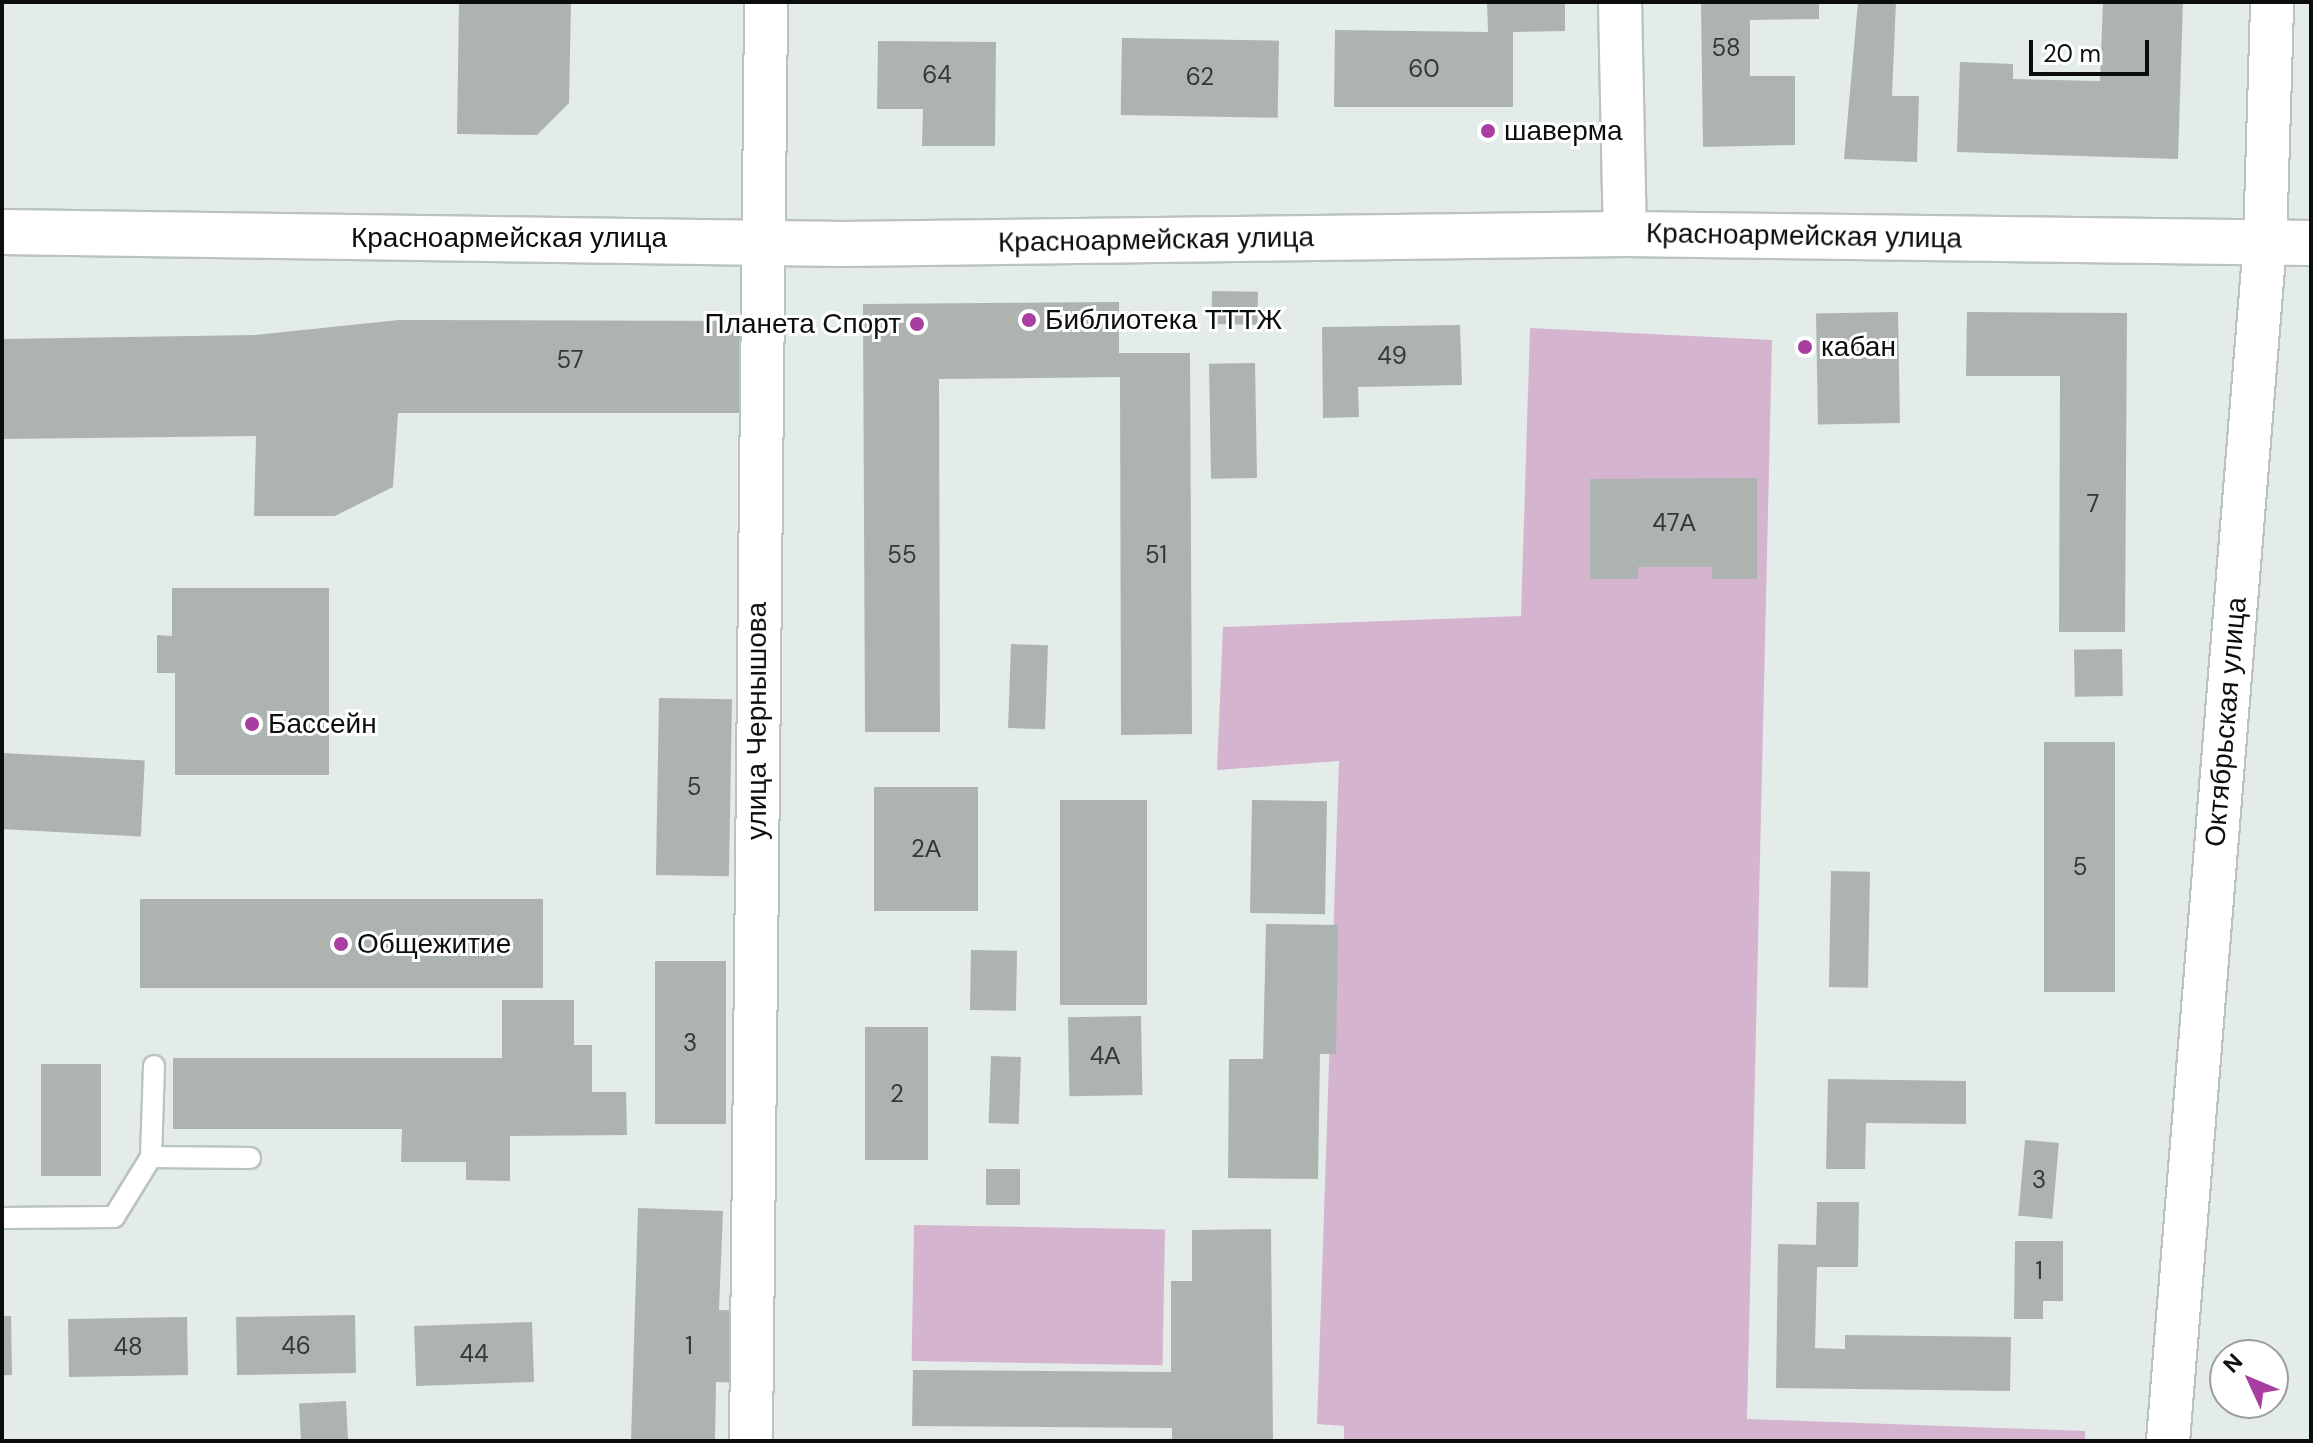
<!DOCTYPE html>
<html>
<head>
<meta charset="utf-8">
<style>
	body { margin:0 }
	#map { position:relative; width:2313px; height:1443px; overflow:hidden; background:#e4ece9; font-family:"DM Sans",sans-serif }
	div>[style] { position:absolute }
	.green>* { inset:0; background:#d4b4cf; transform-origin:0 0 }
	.building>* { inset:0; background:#acb3b1; transform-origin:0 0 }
	.roads { filter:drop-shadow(2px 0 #bbc3c0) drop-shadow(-2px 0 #bbc3c0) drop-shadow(0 2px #bbc3c0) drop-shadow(0 -2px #bbc3c0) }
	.lane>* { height:20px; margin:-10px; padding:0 10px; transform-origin:10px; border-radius:10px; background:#fff }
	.street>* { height:42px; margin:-21px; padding:0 21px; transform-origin:21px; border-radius:21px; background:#fff }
	.secondary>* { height:44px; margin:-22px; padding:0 22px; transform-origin:22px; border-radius:22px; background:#fff }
	.dots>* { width:22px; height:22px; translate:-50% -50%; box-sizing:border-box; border:4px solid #fff; border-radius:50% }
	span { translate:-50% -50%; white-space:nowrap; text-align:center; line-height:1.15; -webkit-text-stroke:6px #fff; paint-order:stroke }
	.number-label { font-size:24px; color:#333736 }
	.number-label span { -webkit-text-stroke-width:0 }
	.poi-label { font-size:28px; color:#0b0e0d }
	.left { translate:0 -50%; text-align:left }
	.right { translate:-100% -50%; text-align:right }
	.street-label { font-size:28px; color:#0b0e0d }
	.frame { position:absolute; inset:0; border:4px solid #0b0e0d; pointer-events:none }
	.north { position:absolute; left:2209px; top:1339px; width:80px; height:80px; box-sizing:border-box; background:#fff; border:2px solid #9d9f9e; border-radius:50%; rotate:314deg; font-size:22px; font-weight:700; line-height:32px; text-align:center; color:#0b0e0d }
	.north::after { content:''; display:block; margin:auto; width:28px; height:36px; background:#a73ea0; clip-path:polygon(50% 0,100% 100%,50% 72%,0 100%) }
	.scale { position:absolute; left:2029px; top:40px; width:120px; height:36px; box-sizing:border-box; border:4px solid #0b0e0d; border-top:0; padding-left:10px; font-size:24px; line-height:28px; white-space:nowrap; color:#0b0e0d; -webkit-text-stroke:6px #fff; paint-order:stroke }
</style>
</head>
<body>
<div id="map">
	<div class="green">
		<i style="clip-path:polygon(1530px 328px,1772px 340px,1747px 1419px,2085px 1431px,2085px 1441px,1344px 1441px,1344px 1426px,1317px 1424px,1339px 761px,1217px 770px,1223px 627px,1521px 616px)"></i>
		<i style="left:914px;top:1225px;width:251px;height:136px;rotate:1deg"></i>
	</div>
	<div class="building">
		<i style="clip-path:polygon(459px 2px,571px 2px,569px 103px,537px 135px,457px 134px)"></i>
		<i style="clip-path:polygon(1487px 2px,1565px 2px,1565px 31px,1513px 32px,1513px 107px,1334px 107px,1335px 30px,1488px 32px)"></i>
		<i style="clip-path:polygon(1701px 2px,1819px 2px,1819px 19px,1750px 20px,1750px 76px,1795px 76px,1795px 145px,1703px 147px)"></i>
		<i style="clip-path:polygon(1858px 2px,1896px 2px,1892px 96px,1919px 96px,1917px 162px,1844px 159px)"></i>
		<i style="clip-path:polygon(2103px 2px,2183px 2px,2178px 159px,1957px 152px,1960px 62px,2013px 64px,2013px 79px,2100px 81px)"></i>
		<i style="left:1122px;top:38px;width:157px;height:77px;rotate:1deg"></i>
		<i style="clip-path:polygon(878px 41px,996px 42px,995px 146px,922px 146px,923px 109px,877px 109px)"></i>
		<i style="left:1212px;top:291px;width:46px;height:33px;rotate:1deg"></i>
		<i style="clip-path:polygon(1119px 302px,1119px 353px,1190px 353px,1192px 734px,1121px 735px,1120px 377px,939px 379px,940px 732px,865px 732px,863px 304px)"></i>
		<i style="left:1898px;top:312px;width:111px;height:82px;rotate:89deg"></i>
		<i style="clip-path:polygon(1967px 312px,2127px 313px,2125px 632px,2059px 632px,2060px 376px,1966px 376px)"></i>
		<i style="clip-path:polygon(399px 320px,742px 321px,741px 413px,398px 413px,393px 487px,335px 516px,254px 516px,256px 436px,2px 439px,2px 339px,255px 335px)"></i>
		<i style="clip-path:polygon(1460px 325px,1462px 385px,1358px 387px,1359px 417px,1323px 418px,1322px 327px)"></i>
		<i style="left:1255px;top:363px;width:115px;height:46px;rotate:89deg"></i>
		<i style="clip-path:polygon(1757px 478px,1757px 579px,1712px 579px,1712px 567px,1638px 567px,1638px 579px,1590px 579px,1590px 479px)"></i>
		<i style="clip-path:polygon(172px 588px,329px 588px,329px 775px,175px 775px,175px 673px,157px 673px,157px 635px,172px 636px)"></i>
		<i style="left:1011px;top:644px;width:37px;height:84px;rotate:2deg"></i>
		<i style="left:2122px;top:649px;width:47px;height:48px;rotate:89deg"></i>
		<i style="left:659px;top:698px;width:73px;height:177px;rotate:1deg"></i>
		<i style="left:2115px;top:742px;width:250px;height:71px;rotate:90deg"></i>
		<i style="left:2px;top:753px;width:143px;height:76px;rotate:3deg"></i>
		<i style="left:874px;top:787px;width:104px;height:124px"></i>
		<i style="left:1060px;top:800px;width:87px;height:205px"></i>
		<i style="left:1252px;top:800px;width:75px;height:113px;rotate:1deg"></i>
		<i style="left:1831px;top:871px;width:39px;height:116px;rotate:1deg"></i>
		<i style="left:140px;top:899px;width:403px;height:89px"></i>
		<i style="clip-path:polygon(1266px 924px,1338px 925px,1336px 1054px,1320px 1054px,1318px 1179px,1228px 1178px,1229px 1059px,1263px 1059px)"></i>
		<i style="left:971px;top:950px;width:46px;height:60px;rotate:1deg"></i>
		<i style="left:655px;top:961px;width:71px;height:163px"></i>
		<i style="clip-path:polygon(502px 1000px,574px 1000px,574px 1045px,592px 1045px,592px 1092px,626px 1092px,627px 1135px,510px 1136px,510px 1181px,466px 1180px,466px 1162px,401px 1162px,402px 1129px,173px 1129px,173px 1058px,502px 1058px)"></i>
		<i style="left:1141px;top:1016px;width:79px;height:73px;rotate:89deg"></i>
		<i style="left:928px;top:1027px;width:133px;height:63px;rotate:90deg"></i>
		<i style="left:991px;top:1056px;width:30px;height:67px;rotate:2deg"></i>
		<i style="left:41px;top:1064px;width:60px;height:112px"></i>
		<i style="clip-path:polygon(1828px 1079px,1966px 1081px,1966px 1124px,1866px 1123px,1865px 1169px,1826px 1169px)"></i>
		<i style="left:2025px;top:1140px;width:34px;height:76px;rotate:5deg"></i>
		<i style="left:986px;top:1169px;width:34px;height:36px"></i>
		<i style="clip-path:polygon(1817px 1202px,1859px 1202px,1858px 1267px,1817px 1267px,1815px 1348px,1845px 1349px,1845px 1335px,2011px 1337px,2010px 1391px,1776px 1388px,1778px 1244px,1816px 1245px)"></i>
		<i style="clip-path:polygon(638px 1208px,723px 1211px,719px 1310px,746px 1311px,744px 1383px,716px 1382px,715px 1441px,631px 1441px)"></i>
		<i style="clip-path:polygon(1271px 1229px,1273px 1441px,1172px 1441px,1172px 1428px,912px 1426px,913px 1370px,1171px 1372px,1171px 1281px,1192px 1281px,1192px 1230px)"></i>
		<i style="clip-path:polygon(2015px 1241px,2063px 1241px,2063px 1301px,2043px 1301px,2043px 1319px,2014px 1319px)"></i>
		<i style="left:355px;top:1315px;width:58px;height:119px;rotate:89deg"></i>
		<i style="left:11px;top:1316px;width:59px;height:9px;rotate:89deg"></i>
		<i style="left:187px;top:1317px;width:58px;height:119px;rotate:89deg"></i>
		<i style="left:532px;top:1322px;width:60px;height:118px;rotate:88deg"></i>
		<i style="left:346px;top:1401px;width:40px;height:47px;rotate:87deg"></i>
	</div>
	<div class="roads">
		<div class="lane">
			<i style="left:151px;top:1157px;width:91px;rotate:-88.1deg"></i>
			<i style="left:2px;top:1218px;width:112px;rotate:-0.5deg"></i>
			<i style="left:114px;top:1217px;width:70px;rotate:-58.3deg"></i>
			<i style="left:151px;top:1157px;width:99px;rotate:0.6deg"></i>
		</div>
		<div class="street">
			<i style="left:1620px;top:2px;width:232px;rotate:88.8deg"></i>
			<i style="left:751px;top:1441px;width:1439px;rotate:-89.4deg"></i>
			<i style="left:2168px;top:1441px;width:1203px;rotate:-85.37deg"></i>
			<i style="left:2265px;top:242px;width:240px;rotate:-88.3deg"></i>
		</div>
		<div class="secondary">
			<i style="left:2px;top:232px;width:841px;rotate:0.82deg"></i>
			<i style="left:843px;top:244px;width:782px;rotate:-0.73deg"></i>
			<i style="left:1625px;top:234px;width:686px;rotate:0.75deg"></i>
		</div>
	</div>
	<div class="dots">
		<i style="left:1488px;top:131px;background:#a73ea0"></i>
		<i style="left:1029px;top:320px;background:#a73ea0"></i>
		<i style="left:917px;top:324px;background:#a73ea0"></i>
		<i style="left:1805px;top:347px;background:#a73ea0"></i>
		<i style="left:252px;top:724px;background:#a73ea0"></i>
		<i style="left:341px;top:944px;background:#a73ea0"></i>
	</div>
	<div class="number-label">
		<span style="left:1726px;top:48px">58</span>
		<span style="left:1424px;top:69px">60</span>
		<span style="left:937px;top:75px">64</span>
		<span style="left:1200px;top:77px">62</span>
		<span style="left:1392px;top:356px">49</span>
		<span style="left:570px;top:360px">57</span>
		<span style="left:2093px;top:504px">7</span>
		<span style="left:1674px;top:523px">47А</span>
		<span style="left:902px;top:555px">55</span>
		<span style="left:1156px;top:555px">51</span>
		<span style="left:694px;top:787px">5</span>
		<span style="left:926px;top:849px">2А</span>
		<span style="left:2080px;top:867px">5</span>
		<span style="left:690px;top:1043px">3</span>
		<span style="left:1105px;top:1056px">4А</span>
		<span style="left:897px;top:1094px">2</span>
		<span style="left:2039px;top:1180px">3</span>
		<span style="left:2039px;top:1271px">1</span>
		<span style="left:296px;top:1346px">46</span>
		<span style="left:689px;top:1346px">1</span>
		<span style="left:128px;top:1347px">48</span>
		<span style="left:474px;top:1354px">44</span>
	</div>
	<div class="poi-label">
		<span class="left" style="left:1504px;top:131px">шаверма</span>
		<span class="left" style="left:1045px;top:320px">Библиотека ТТТЖ</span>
		<span class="right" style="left:901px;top:324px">Планета Спорт</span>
		<span class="left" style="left:1821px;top:347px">кабан</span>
		<span class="left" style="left:268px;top:724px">Бассейн</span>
		<span class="left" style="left:357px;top:944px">Общежитие</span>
	</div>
	<div class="street-label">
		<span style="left:1804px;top:236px;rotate:1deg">Красноармейская улица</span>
		<span style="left:509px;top:238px">Красноармейская улица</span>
		<span style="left:1156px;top:240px;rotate:-1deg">Красноармейская улица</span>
		<span style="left:757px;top:721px;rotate:-90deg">улица Чернышова</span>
		<span style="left:2226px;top:722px;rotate:-85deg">Октябрьская улица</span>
	</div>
	<div class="frame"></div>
	<div class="north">N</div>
	<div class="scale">20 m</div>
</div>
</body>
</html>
